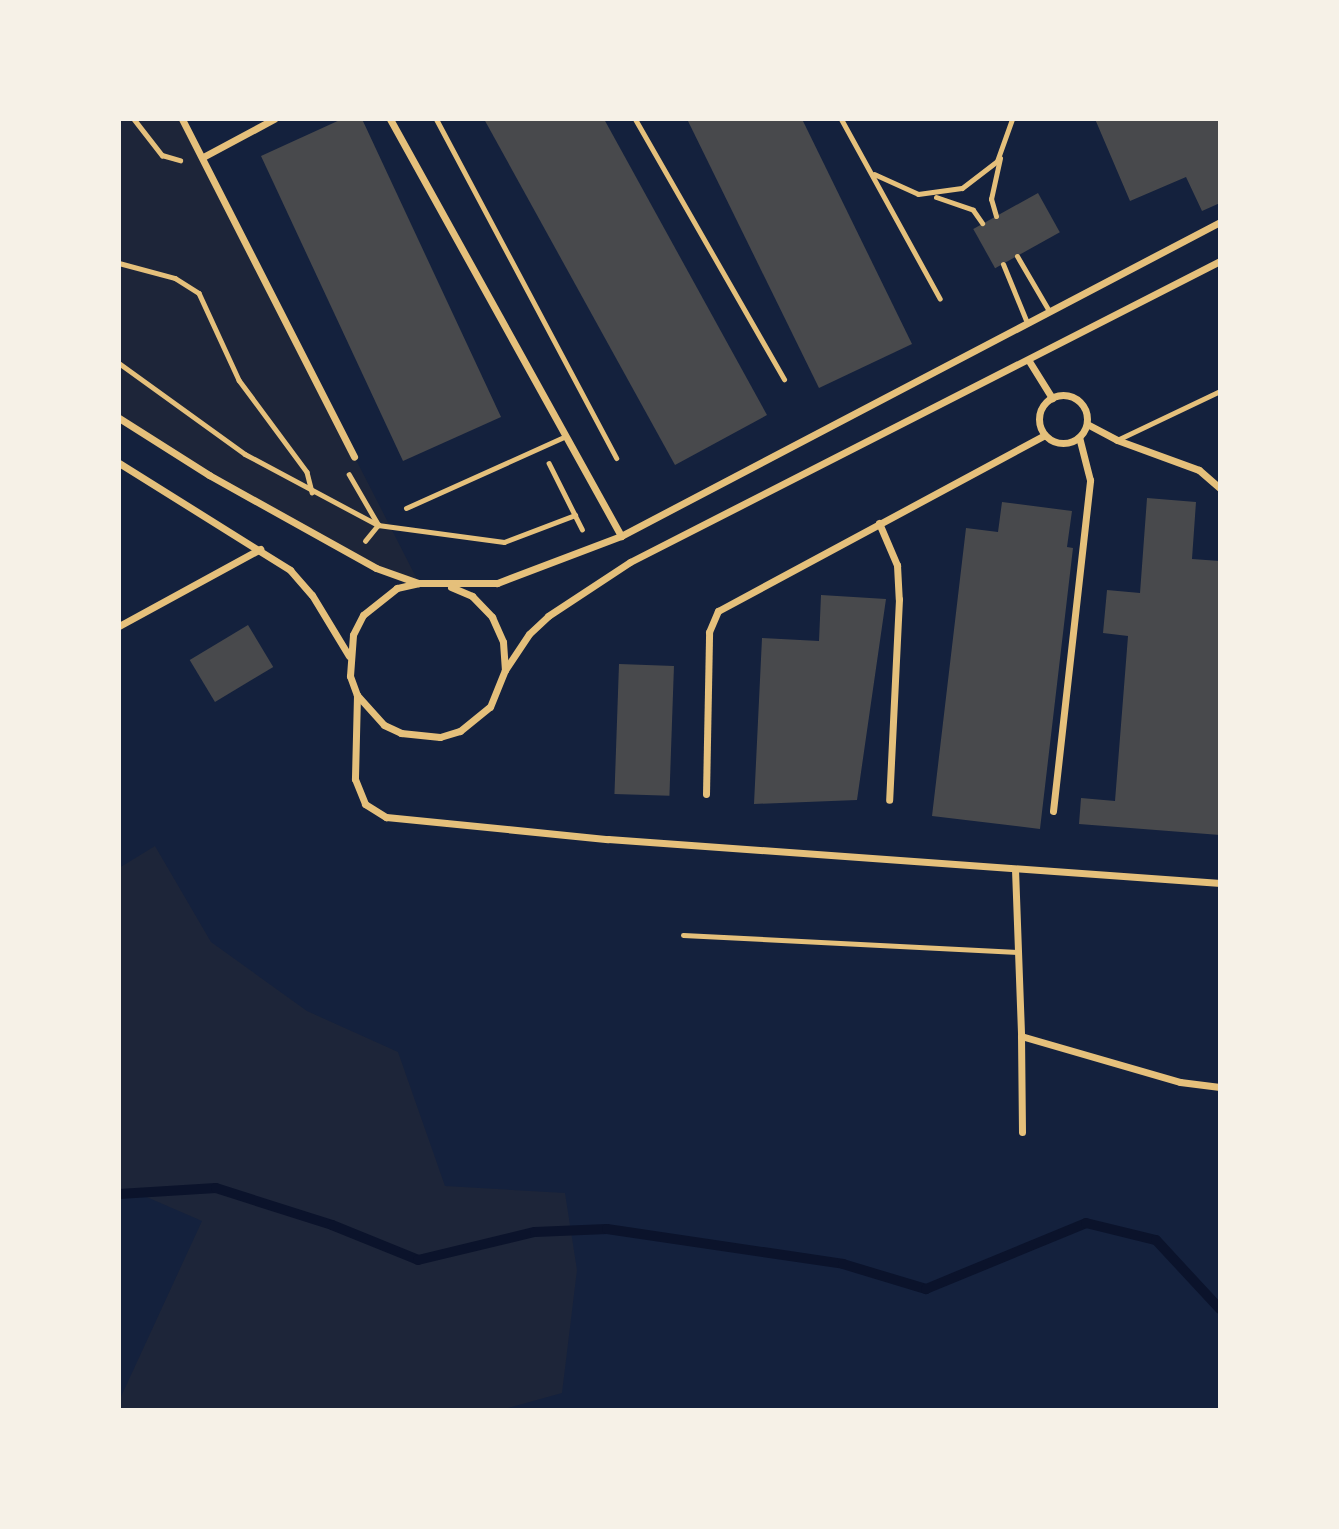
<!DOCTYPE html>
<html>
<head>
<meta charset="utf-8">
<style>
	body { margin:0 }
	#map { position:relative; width:1339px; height:1529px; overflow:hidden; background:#14213d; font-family:Rubik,sans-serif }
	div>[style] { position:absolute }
	.green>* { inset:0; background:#1d2539 }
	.stream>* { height:10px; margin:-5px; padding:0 5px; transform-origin:5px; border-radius:5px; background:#0b132b }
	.building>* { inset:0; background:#48494c; transform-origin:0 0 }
	.path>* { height:4.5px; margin:-2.25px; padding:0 2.25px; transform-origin:2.25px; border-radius:2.25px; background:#e5c07b }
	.service>* { height:5px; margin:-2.5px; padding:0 2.5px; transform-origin:2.5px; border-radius:2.5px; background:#e5c07b }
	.minor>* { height:7px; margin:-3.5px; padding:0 3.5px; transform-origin:3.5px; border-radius:3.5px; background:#e5c07b }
	.minor>.ring { margin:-3.5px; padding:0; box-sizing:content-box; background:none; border:7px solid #e5c07b; border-radius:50% }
	span { translate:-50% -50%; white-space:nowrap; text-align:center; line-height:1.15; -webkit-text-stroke:6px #f6f1e7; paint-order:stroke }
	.frame { position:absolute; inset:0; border:121px solid #f6f1e7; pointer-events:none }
</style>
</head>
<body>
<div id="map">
	<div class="green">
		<i style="clip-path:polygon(119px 119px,182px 119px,419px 583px,376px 568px,119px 418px)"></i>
		<i style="clip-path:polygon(155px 846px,211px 942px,307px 1011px,398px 1052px,445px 1186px,565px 1193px,577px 1270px,562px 1393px,501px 1410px,119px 1410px,119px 1401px,202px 1221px,142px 1195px,119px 1196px,119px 868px)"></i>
	</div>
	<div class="stream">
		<i style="left:119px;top:1194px;width:97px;rotate:-3.5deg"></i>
		<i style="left:216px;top:1188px;width:122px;rotate:17.7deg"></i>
		<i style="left:332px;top:1225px;width:93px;rotate:22.1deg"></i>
		<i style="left:418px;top:1260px;width:120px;rotate:-13.5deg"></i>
		<i style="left:535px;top:1232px;width:72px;rotate:-2.4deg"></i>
		<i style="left:607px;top:1229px;width:239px;rotate:8.4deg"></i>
		<i style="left:843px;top:1264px;width:87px;rotate:16.8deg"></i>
		<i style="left:926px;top:1289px;width:173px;rotate:-22.4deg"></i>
		<i style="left:1086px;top:1223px;width:72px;rotate:13.7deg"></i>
		<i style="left:1156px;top:1240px;width:94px;rotate:47.2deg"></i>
	</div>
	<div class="building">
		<i style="clip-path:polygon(342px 119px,362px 119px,501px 417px,403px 461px,261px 156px)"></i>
		<i style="clip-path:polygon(484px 119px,604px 119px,767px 415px,675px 465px)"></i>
		<i style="clip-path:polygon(687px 119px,802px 119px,912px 344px,819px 388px)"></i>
		<i style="clip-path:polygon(1095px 119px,1220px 119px,1220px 203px,1202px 211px,1186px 177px,1130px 201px)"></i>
		<i style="left:1038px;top:193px;width:45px;height:74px;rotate:61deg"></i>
		<i style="clip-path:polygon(1147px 498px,1196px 502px,1192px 559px,1220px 561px,1220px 835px,1079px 824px,1081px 798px,1115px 801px,1128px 636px,1103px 633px,1107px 590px,1140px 593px)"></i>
		<i style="clip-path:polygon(1002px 502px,1072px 511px,1067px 547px,1073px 548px,1040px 829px,932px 816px,966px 528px,998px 532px)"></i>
		<i style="clip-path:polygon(821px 595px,886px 599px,857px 800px,754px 804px,762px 638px,819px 641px)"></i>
		<i style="left:248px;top:625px;width:49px;height:68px;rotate:59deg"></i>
		<i style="left:619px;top:664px;width:55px;height:130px;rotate:2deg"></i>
	</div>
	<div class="path">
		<i style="left:134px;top:119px;width:46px;rotate:52.1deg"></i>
		<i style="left:162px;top:155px;width:19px;rotate:16deg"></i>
		<i style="left:119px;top:263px;width:58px;rotate:15deg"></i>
		<i style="left:175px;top:278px;width:28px;rotate:32deg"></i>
		<i style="left:199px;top:293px;width:96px;rotate:65.3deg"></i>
		<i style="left:239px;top:380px;width:114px;rotate:53.5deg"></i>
		<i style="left:307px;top:472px;width:21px;rotate:76deg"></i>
		<i style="left:119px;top:363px;width:155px;rotate:35.8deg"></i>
		<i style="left:245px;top:454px;width:151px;rotate:28.1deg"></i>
		<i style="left:378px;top:525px;width:58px;rotate:-120.1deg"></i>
		<i style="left:549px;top:463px;width:58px;rotate:63.4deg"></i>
		<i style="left:365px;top:541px;width:21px;rotate:-51deg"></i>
		<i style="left:378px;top:525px;width:127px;rotate:7.7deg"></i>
		<i style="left:504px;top:542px;width:76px;rotate:-20.8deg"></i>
		<i style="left:575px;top:515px;width:16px;rotate:63deg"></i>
	</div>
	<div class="service">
		<i style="left:436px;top:119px;width:384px;rotate:62deg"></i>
		<i style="left:635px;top:119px;width:300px;rotate:60.2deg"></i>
		<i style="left:841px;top:119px;width:205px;rotate:61.2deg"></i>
		<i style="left:874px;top:174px;width:48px;rotate:24.4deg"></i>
		<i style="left:918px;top:194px;width:44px;rotate:-7.8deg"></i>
		<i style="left:962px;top:188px;width:44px;rotate:-37.6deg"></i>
		<i style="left:997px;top:161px;width:45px;rotate:-70.3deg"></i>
		<i style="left:936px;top:197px;width:39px;rotate:19deg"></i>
		<i style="left:973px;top:210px;width:16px;rotate:55deg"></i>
		<i style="left:996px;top:216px;width:18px;rotate:-106deg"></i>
		<i style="left:991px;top:199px;width:42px;rotate:-77.6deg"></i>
		<i style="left:1017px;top:256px;width:61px;rotate:59.7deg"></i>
		<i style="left:1003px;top:264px;width:61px;rotate:67.7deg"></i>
		<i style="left:1117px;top:440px;width:114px;rotate:-25.4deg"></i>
		<i style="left:406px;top:508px;width:173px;rotate:-24.2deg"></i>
		<i style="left:683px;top:935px;width:335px;rotate:2.9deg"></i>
	</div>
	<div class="minor">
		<i style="left:182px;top:119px;width:379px;rotate:63deg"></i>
		<i style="left:390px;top:119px;width:477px;rotate:61deg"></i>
		<i style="left:203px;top:157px;width:81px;rotate:-28.2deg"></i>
		<i style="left:1220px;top:222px;width:676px;rotate:152.34deg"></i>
		<i style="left:621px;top:536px;width:133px;rotate:159.2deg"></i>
		<i style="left:497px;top:583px;width:78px;rotate:180deg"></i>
		<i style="left:419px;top:583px;width:23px;rotate:167deg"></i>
		<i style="left:397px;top:588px;width:43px;rotate:141.5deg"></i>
		<i style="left:363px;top:615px;width:22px;rotate:117deg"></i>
		<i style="left:353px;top:635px;width:41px;rotate:94.2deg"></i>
		<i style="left:350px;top:676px;width:20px;rotate:70deg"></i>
		<i style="left:357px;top:695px;width:40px;rotate:48deg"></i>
		<i style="left:384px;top:725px;width:19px;rotate:25deg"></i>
		<i style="left:401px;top:733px;width:39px;rotate:6deg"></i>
		<i style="left:440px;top:737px;width:21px;rotate:-17deg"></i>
		<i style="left:460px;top:731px;width:38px;rotate:-39deg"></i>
		<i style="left:490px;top:707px;width:40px;rotate:-68deg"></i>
		<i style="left:505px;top:670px;width:43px;rotate:-56.3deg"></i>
		<i style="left:529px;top:634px;width:26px;rotate:-43deg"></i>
		<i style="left:548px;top:616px;width:98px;rotate:-33.4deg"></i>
		<i style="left:630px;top:562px;width:662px;rotate:-27.03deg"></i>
		<i style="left:1029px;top:361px;width:44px;rotate:58.1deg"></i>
		<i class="ring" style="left:1039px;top:395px;width:41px;height:41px"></i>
		<i style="left:119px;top:418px;width:107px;rotate:32.3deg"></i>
		<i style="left:209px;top:475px;width:191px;rotate:29.1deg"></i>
		<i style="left:376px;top:568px;width:45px;rotate:19.7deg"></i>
		<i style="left:1087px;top:424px;width:34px;rotate:28deg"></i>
		<i style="left:1117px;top:440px;width:87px;rotate:20.1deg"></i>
		<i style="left:1199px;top:470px;width:28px;rotate:41deg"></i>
		<i style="left:119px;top:463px;width:202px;rotate:32deg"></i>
		<i style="left:290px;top:570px;width:33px;rotate:49deg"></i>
		<i style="left:312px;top:595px;width:71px;rotate:58.8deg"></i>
		<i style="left:879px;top:523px;width:46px;rotate:66.8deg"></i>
		<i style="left:897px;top:565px;width:34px;rotate:87deg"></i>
		<i style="left:899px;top:599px;width:201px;rotate:92.8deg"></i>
		<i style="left:451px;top:587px;width:23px;rotate:23deg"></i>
		<i style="left:472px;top:596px;width:29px;rotate:46deg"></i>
		<i style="left:492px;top:617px;width:27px;rotate:66deg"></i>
		<i style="left:503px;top:642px;width:28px;rotate:86deg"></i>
		<i style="left:119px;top:626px;width:161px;rotate:-28.6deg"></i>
		<i style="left:357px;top:695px;width:84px;rotate:91.4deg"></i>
		<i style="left:355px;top:779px;width:27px;rotate:68deg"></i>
		<i style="left:365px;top:804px;width:25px;rotate:32deg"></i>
		<i style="left:386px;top:817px;width:223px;rotate:5.7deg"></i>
		<i style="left:608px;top:839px;width:614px;rotate:4.11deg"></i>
		<i style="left:706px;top:794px;width:162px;rotate:-88.9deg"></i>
		<i style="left:709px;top:632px;width:23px;rotate:-67deg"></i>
		<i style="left:718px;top:611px;width:371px;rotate:-28.3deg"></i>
		<i style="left:1053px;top:811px;width:333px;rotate:-83.6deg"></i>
		<i style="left:1090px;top:480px;width:44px;rotate:-104.3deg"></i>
		<i style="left:1015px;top:869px;width:167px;rotate:87.9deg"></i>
		<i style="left:1021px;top:1036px;width:166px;rotate:16.1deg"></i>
		<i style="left:1180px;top:1082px;width:40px;rotate:7.1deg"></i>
		<i style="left:1021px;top:1036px;width:96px;rotate:89.4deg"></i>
	</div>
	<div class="frame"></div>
</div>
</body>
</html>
